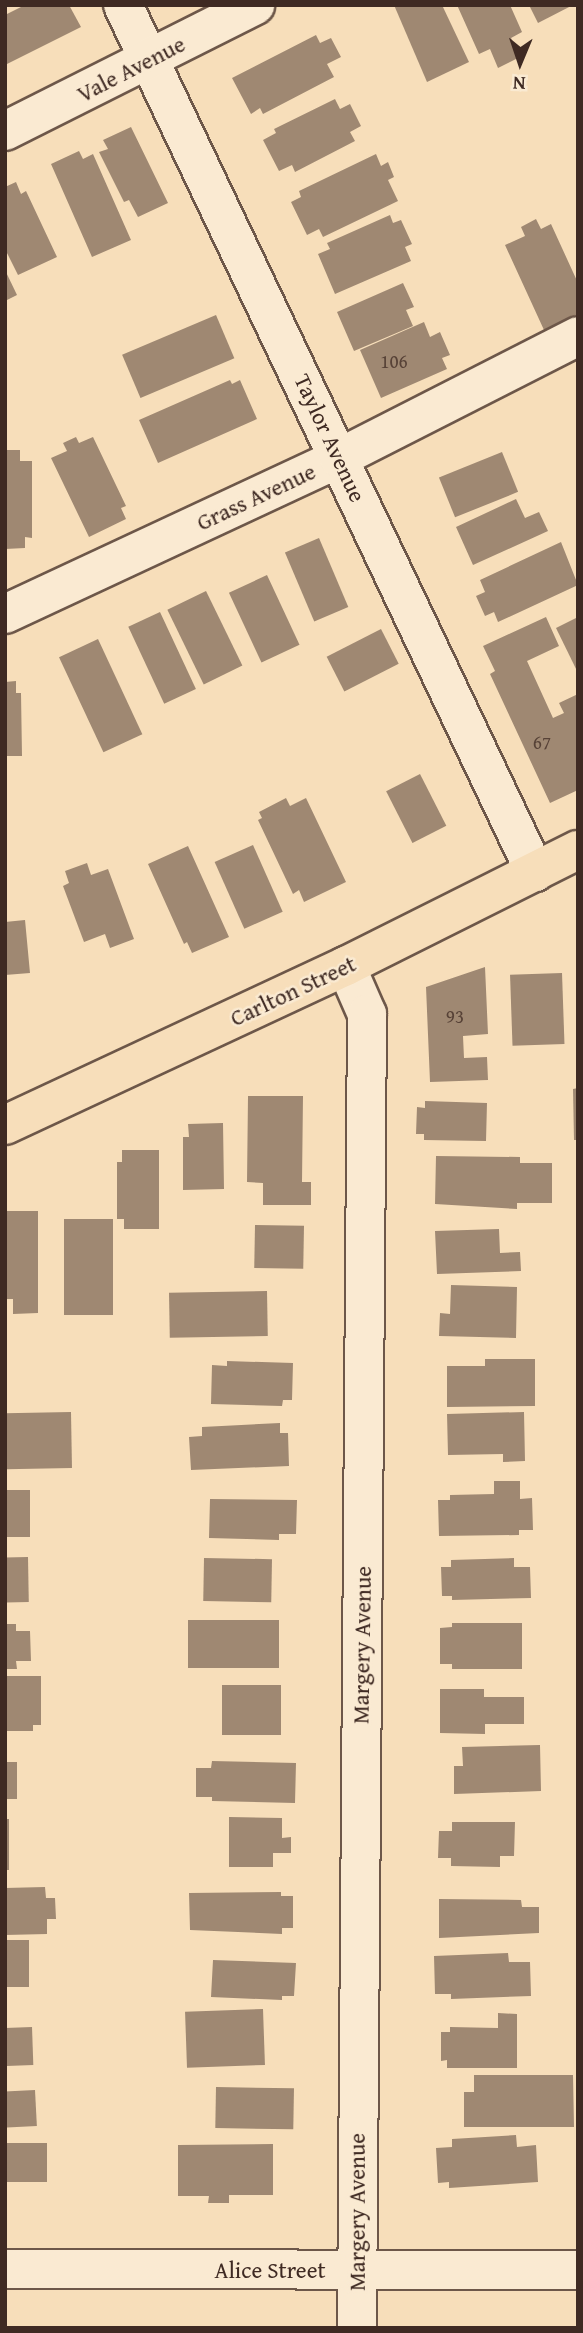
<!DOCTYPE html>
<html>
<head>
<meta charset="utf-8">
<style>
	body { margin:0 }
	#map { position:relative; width:583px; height:2333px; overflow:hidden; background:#f7deba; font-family:"Gentium Book Plus",serif }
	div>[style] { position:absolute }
	.building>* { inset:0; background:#9f8872; transform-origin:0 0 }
	.roads { filter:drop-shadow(2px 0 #6d5749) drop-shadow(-2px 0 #6d5749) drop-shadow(0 2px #6d5749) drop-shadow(0 -2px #6d5749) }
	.minor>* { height:38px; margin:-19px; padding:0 19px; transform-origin:19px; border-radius:19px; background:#faead2 }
	.major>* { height:38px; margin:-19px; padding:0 19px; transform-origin:19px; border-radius:19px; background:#f7deba }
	span { translate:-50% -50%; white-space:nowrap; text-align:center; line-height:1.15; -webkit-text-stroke:5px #faead2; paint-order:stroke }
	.number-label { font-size:19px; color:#574237 }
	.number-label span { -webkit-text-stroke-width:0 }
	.street-label { font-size:23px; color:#3f2a23 }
	.frame { position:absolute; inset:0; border:7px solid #3f2a23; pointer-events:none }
	.north { position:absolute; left:485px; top:28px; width:70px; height:70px; -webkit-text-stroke:5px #faead2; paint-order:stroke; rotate:182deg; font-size:19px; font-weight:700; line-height:28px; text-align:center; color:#3f2a23 }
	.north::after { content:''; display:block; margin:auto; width:24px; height:32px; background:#3f2a23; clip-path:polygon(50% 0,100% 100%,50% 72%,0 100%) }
</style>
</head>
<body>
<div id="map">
	<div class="building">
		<i style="clip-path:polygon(25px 5px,69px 5px,81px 27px,5px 65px,5px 15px)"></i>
		<i style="clip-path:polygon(394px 5px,442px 5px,469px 62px,427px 82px)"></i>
		<i style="clip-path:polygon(457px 5px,510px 5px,522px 32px,511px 38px,520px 57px,498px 68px,490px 49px,479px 54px)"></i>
		<i style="clip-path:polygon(529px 5px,573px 5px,538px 23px)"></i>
		<i style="clip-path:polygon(316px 35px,320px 43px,331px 38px,341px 57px,327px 64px,334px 77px,263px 114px,260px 108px,251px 114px,232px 78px)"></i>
		<i style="clip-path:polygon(335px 99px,340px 109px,350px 104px,361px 126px,350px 132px,355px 141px,295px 172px,292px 165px,279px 171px,263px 140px,276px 133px,274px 129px)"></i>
		<i style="clip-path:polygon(131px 127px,168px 203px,138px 217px,129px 200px,124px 202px,99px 152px,108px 149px,103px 140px)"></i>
		<i style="clip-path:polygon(79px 151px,83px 159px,93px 154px,131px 240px,92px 257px,51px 164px)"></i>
		<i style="clip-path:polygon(376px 154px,381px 166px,388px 162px,394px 177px,388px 180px,398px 201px,323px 237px,319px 229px,307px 235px,291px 202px,301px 197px,299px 191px)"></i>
		<i style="clip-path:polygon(16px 182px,21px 194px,26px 191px,57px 257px,18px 275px,5px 249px,5px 187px)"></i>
		<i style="clip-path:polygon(390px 215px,393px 223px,401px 220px,412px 244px,405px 247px,411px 261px,335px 294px,318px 254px,330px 249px,327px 243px)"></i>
		<i style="clip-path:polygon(536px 219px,541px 229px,551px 224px,578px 283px,578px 314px,544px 330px,505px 245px,525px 236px,521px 227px)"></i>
		<i style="clip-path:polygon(5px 270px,17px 295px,5px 301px)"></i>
		<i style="clip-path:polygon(403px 283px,414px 307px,406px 310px,413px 326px,354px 351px,337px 312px)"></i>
		<i style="left:216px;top:315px;width:47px;height:102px;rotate:67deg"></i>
		<i style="clip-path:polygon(424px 322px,430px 337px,440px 332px,450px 355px,442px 358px,447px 369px,381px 398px,360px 350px)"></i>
		<i style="clip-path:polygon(230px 380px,232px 384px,240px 380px,257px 419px,158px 463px,139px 420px)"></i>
		<i style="clip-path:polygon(76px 437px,79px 443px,93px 437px,126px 506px,121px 508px,126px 519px,89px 537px,51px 458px,67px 451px,63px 443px)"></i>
		<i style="clip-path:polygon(5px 450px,20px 450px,20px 461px,32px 461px,32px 538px,25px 537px,25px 548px,5px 549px)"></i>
		<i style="left:502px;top:452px;width:43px;height:68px;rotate:68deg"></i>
		<i style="clip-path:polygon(516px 499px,525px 518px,539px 512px,548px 531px,473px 565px,456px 527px)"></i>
		<i style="left:319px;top:538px;width:75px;height:37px;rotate:67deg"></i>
		<i style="clip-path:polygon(561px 542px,578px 585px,498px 622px,494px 612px,485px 616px,476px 596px,485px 592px,480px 580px)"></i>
		<i style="left:267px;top:575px;width:77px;height:42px;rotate:65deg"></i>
		<i style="left:206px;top:591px;width:83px;height:43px;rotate:64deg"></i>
		<i style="left:160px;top:612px;width:85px;height:35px;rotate:65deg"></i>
		<i style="clip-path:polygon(546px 617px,559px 646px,527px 661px,553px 718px,564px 713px,559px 703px,578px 694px,578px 790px,550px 803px,490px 674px,495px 671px,483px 646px)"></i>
		<i style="clip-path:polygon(578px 617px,578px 673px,556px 628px)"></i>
		<i style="left:381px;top:629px;width:39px;height:61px;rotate:63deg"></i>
		<i style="left:98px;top:639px;width:105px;height:43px;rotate:65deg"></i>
		<i style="clip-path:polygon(16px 681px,16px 693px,21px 693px,22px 756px,5px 756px,5px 682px)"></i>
		<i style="left:420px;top:774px;width:58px;height:38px;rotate:63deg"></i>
		<i style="clip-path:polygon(286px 798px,290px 806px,306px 798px,346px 882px,304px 902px,299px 890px,293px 894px,258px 820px,262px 818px,259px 812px)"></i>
		<i style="left:253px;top:845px;width:73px;height:42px;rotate:66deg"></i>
		<i style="clip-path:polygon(188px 846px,229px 937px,192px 953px,187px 942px,184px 944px,148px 864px)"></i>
		<i style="clip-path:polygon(87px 863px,91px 875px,108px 869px,134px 939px,110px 948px,105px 934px,84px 942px,63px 886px,69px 883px,65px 871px)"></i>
		<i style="clip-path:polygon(25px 920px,30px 973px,5px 975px,5px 922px)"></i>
		<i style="clip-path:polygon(485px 967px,488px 1034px,463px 1036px,464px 1058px,487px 1057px,488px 1080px,430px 1082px,426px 987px)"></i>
		<i style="left:562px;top:973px;width:71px;height:52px;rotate:88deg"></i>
		<i style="clip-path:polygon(578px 1088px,578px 1140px,574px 1140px,573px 1089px)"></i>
		<i style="clip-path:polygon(248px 1096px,303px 1096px,302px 1182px,311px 1182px,311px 1205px,263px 1205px,263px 1183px,247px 1182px)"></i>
		<i style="clip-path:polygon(425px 1101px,487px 1103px,486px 1141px,424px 1140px,424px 1134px,416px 1134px,417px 1107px,425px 1108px)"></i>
		<i style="clip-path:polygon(223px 1123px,224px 1189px,183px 1190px,183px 1137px,189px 1137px,188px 1124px)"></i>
		<i style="clip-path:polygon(122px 1150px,159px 1150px,159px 1229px,124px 1229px,124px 1219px,117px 1219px,117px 1162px,122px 1162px)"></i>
		<i style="clip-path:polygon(436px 1156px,520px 1157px,520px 1163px,552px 1163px,552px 1203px,517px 1203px,517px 1209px,435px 1204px)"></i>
		<i style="clip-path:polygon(5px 1211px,38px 1211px,38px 1313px,13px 1314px,13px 1299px,5px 1299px)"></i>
		<i style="left:64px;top:1219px;width:49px;height:96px"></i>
		<i style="left:255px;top:1225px;width:49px;height:43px;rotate:1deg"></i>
		<i style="clip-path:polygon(499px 1229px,500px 1253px,520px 1252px,521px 1271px,437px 1274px,435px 1231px)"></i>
		<i style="clip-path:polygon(451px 1285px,517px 1287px,516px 1338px,439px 1336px,440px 1313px,450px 1314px)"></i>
		<i style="left:267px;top:1291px;width:45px;height:98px;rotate:89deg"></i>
		<i style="clip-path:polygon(485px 1359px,535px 1359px,535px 1406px,447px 1407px,447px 1366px,485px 1366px)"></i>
		<i style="clip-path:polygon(227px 1361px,293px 1363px,292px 1400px,283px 1400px,282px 1406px,211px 1404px,212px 1365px,227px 1366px)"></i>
		<i style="left:71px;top:1412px;width:56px;height:66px;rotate:89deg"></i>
		<i style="clip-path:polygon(524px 1412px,525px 1461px,503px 1462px,503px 1454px,448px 1455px,447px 1414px)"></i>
		<i style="clip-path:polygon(280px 1423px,280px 1433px,288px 1433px,289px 1466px,191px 1470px,189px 1437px,202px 1436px,202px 1427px)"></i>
		<i style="clip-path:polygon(494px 1481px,520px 1481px,520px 1499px,532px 1498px,533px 1530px,519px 1530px,519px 1535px,439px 1536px,438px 1500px,450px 1500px,450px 1495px,494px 1494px)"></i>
		<i style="left:5px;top:1490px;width:25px;height:47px"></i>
		<i style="clip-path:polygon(210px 1499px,297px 1500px,296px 1534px,279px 1534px,279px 1540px,209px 1538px)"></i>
		<i style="left:28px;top:1557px;width:45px;height:23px;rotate:89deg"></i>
		<i style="left:204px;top:1558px;width:68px;height:43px;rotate:1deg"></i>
		<i style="clip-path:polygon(514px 1558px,514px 1567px,530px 1567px,531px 1598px,452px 1600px,452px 1596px,442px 1596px,441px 1567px,451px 1567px,451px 1560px)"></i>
		<i style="left:188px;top:1620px;width:91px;height:48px"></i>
		<i style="clip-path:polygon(452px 1623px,522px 1623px,522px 1669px,452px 1669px,452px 1664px,440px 1664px,440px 1628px,452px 1627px)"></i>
		<i style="clip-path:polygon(5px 1624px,16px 1624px,16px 1631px,30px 1631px,31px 1661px,16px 1661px,17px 1669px,5px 1669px)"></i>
		<i style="clip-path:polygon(5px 1676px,41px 1676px,41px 1725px,33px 1725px,33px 1731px,5px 1731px)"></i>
		<i style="left:281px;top:1685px;width:50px;height:59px;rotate:90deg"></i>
		<i style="clip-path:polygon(440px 1689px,484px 1689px,484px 1697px,524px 1697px,524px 1724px,485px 1724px,485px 1734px,440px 1733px)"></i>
		<i style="clip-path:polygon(540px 1745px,541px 1791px,454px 1794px,454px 1766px,463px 1766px,462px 1747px)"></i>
		<i style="clip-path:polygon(212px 1761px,296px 1763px,295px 1803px,212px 1801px,212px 1797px,196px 1797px,196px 1768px,211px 1768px)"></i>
		<i style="left:5px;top:1762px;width:12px;height:37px"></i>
		<i style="clip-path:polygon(229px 1817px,282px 1818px,282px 1838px,291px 1837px,291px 1853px,273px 1853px,273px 1867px,229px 1867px)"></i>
		<i style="left:5px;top:1819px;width:4px;height:51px"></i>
		<i style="clip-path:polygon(452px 1822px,515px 1822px,514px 1856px,500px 1856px,500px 1867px,451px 1866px,451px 1858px,438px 1858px,439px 1831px,452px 1831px)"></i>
		<i style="clip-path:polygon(45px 1887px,46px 1898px,55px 1898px,56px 1919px,47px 1919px,47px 1934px,5px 1935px,5px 1888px)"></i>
		<i style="clip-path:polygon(281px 1892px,281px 1896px,293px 1896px,293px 1928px,282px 1928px,282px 1934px,190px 1930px,189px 1893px)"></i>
		<i style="clip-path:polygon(439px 1899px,521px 1900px,522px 1907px,539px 1907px,539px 1933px,439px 1938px)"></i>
		<i style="left:5px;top:1940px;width:24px;height:47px"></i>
		<i style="clip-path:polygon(508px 1953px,509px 1962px,530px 1962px,531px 1996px,451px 1999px,451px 1994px,435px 1994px,434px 1956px)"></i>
		<i style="clip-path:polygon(213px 1960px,296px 1963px,294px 1996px,282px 1996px,282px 2000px,211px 1997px)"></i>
		<i style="left:263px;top:2009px;width:56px;height:78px;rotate:88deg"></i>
		<i style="clip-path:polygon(498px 2013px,517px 2014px,517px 2068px,447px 2068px,447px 2060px,441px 2061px,441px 2032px,450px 2032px,450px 2027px,498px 2028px)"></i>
		<i style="left:32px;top:2027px;width:38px;height:27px;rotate:88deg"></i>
		<i style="clip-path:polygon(474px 2075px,573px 2075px,574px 2127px,464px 2127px,464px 2092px,474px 2092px)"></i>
		<i style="left:216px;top:2087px;width:78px;height:41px;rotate:1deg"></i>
		<i style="left:35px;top:2090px;width:36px;height:30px;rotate:87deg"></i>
		<i style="clip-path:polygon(516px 2135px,517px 2147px,536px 2145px,538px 2182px,449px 2188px,449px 2182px,438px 2183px,436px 2148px,452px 2147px,452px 2139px)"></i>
		<i style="left:5px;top:2143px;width:42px;height:39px"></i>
		<i style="clip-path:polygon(273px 2144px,273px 2195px,229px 2195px,229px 2203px,208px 2203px,209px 2196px,178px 2196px,178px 2145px)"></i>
	</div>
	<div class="roads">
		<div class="minor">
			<i style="left:123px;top:5px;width:960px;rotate:64.58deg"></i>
			<i style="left:5px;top:131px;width:280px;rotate:-26.7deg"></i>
			<i style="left:5px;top:614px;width:369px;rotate:-25deg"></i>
			<i style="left:339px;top:458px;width:268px;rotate:-27deg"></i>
			<i style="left:346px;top:966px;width:52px;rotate:66.4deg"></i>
			<i style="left:367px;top:1014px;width:1314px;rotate:90.44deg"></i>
			<i style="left:5px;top:2269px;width:573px;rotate:0.1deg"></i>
		</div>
		<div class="major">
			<i style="left:5px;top:1125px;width:376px;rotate:-25deg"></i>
			<i style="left:346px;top:966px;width:259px;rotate:-26.6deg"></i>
		</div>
	</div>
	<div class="number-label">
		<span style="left:394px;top:362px">106</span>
		<span style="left:542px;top:743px">67</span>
		<span style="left:455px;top:1017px">93</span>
	</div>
	<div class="street-label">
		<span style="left:131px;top:69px;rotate:-27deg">Vale Avenue</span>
		<span style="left:330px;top:438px;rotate:65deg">Taylor Avenue</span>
		<span style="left:256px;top:497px;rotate:-25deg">Grass Avenue</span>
		<span style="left:293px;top:991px;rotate:-25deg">Carlton Street</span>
		<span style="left:362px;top:1645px;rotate:-89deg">Margery Avenue</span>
		<span style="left:357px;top:2212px;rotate:-90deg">Margery Avenue</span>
		<span style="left:270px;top:2270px">Alice Street</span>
	</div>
	<div class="frame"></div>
	<div class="north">N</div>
</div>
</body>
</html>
